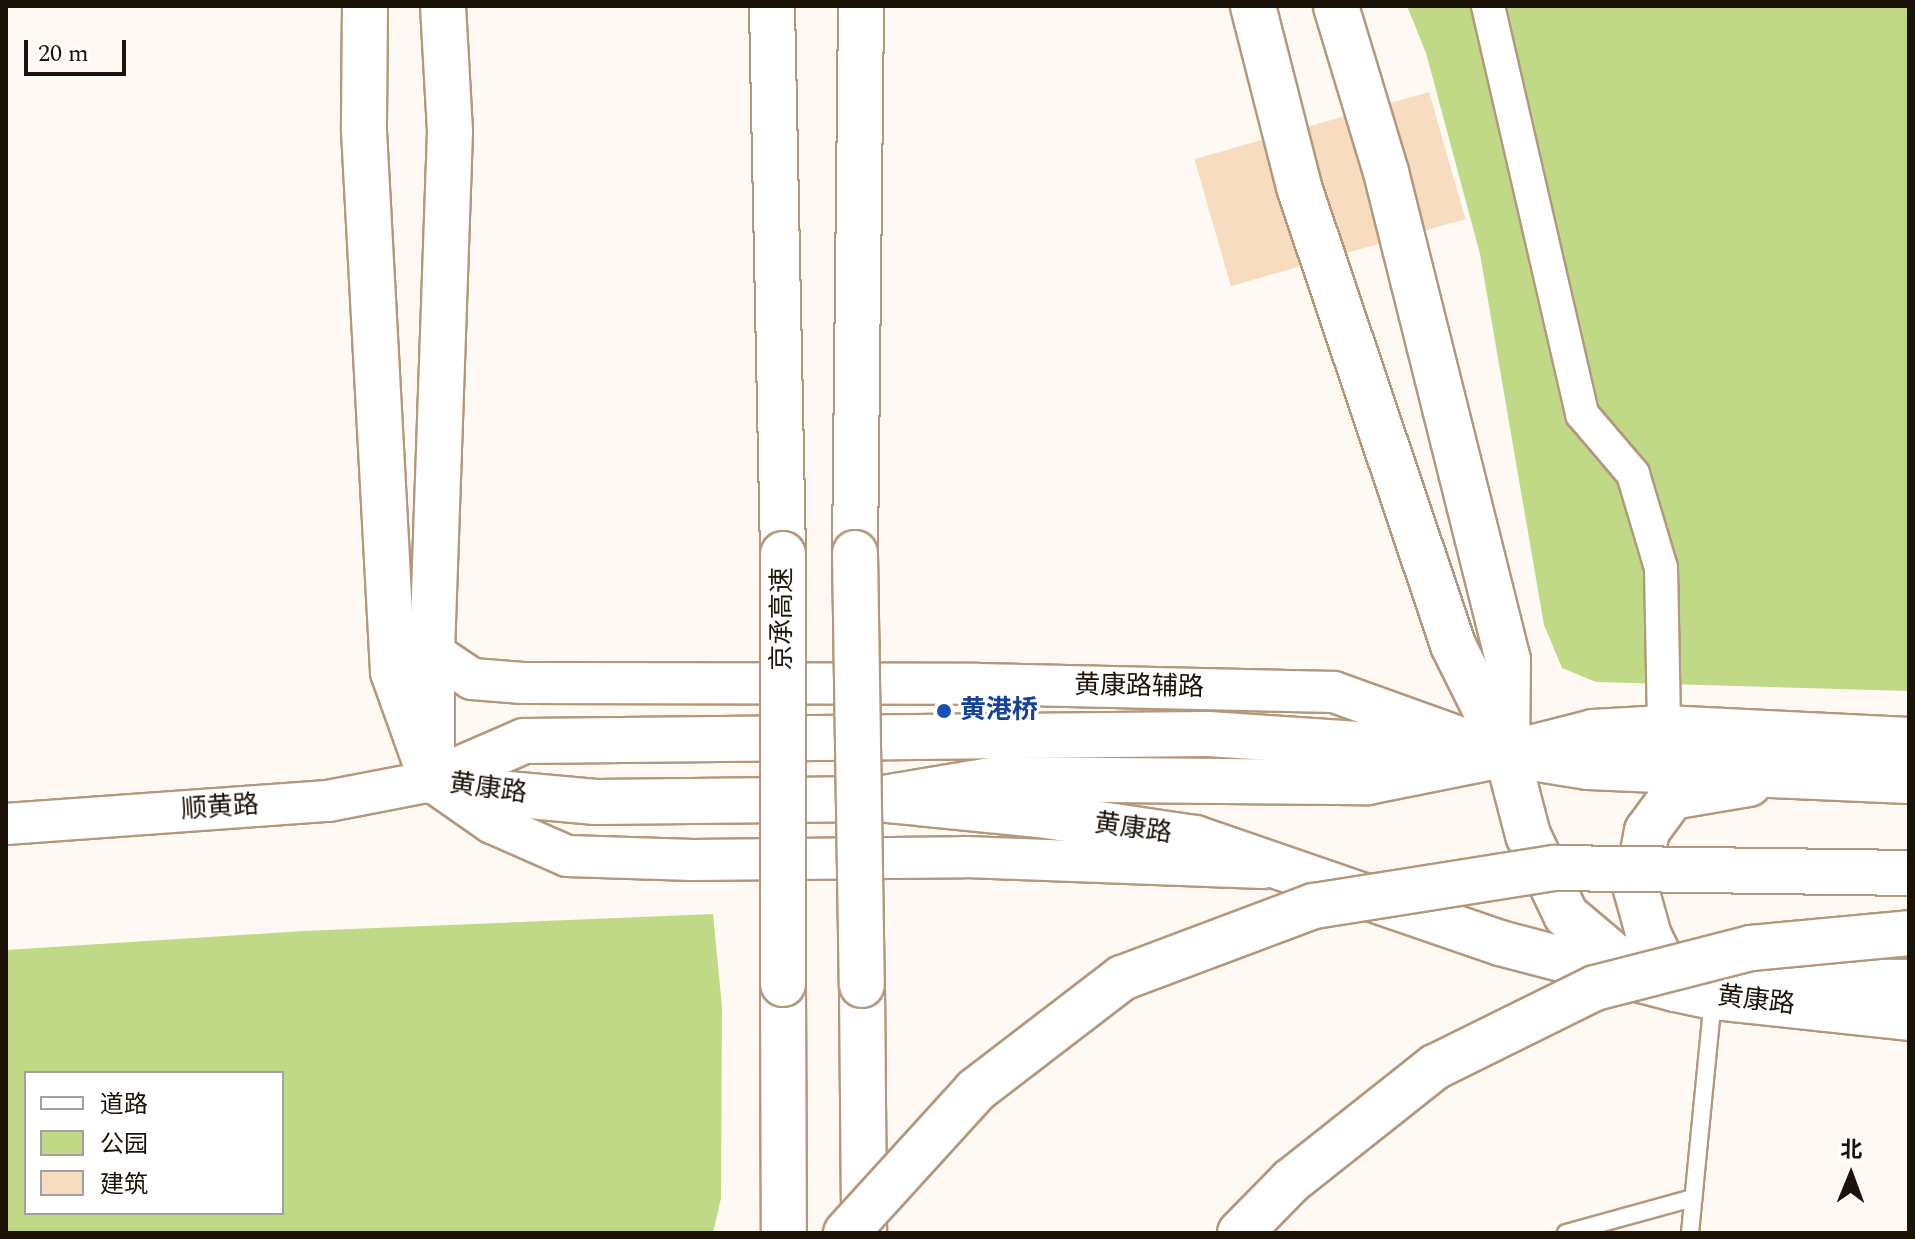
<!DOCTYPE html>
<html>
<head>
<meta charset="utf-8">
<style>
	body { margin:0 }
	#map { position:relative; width:1915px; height:1239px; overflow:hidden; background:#fef9f3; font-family:Spectral,"Noto Sans SC",serif }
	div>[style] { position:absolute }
	.green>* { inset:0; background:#bfd987 }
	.building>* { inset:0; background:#f8dcbf; transform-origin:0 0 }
	.roads { filter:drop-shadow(2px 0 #b3987d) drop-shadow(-2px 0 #b3987d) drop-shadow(0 2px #b3987d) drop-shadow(0 -2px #b3987d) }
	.service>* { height:16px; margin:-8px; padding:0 8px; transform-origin:8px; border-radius:8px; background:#fff }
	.minor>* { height:32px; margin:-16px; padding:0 16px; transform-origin:16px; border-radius:16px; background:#fff }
	.tertiary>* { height:40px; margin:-20px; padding:0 20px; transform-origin:20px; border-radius:20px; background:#fff }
	.secondary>* { height:44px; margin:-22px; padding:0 22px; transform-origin:22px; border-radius:22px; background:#fff }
	.motorway>* { height:44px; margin:-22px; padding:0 22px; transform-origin:22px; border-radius:22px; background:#fff }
	.bridges { filter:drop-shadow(2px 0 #b3987d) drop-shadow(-2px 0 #b3987d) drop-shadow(0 2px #b3987d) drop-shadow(0 -2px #b3987d) }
	.motorway-bridge>* { height:44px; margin:-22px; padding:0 22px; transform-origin:22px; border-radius:22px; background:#fff }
	.dots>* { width:22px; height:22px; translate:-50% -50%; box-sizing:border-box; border:4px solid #fff; border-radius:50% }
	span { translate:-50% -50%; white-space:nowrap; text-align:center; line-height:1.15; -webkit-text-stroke:6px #fff; paint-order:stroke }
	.street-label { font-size:26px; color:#1b1208 }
	.transit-label { font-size:26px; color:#164399; font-weight:700 }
	.left { translate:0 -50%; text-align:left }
	.frame { position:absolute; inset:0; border:8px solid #1b1208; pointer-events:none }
	.legend { position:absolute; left:24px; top:1071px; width:260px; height:144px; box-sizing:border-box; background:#fff; border:2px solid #a4a09c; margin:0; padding:10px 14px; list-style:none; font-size:24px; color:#1b1208 }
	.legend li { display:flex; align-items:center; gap:16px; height:40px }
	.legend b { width:40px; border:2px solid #a4a09c }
	.north { position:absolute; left:1811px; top:1135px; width:80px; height:80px; -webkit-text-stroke:6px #fff; paint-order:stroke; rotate:1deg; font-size:22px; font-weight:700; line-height:32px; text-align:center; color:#1b1208 }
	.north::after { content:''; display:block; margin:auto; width:28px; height:36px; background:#1b1208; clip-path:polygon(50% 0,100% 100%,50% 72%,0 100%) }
	.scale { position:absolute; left:24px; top:40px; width:102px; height:36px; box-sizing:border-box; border:4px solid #1b1208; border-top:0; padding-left:10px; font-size:24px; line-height:28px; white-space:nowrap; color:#1b1208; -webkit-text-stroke:6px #fff; paint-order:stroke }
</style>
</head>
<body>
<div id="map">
	<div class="green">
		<i style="clip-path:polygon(1407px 6px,1909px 6px,1909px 691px,1596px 682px,1562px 668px,1544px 625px,1480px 254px,1426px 53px)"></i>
		<i style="clip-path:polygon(evenodd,713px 914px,722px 1007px,721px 1198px,713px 1233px,6px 1233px,6px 950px,303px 931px,713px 914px,26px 1073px,282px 1073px,282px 1213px,26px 1213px,26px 1073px)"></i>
	</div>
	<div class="building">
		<i style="left:1429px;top:92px;width:132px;height:244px;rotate:74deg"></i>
	</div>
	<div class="roads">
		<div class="service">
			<i style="left:1566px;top:1233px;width:132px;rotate:-15.4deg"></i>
			<i style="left:1690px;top:1233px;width:234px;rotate:-84.4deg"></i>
		</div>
		<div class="minor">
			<i style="left:1488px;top:6px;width:419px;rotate:77deg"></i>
			<i style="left:1582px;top:414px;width:79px;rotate:49.6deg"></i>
			<i style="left:1633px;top:474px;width:98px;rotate:73.4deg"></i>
			<i style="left:1661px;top:568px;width:160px;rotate:88.9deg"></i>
		</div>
		<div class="tertiary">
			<i style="left:432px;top:652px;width:48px;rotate:34deg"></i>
			<i style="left:472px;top:679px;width:51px;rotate:4.5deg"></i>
			<i style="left:523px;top:683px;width:455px;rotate:0.1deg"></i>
			<i style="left:978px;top:684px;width:356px;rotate:1.3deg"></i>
			<i style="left:1334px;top:692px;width:159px;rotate:19.8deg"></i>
			<i style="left:6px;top:824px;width:323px;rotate:-4.1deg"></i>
			<i style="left:328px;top:801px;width:106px;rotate:-10.9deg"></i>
			<i style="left:432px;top:781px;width:73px;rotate:35deg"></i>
			<i style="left:492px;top:823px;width:82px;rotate:23.7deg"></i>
			<i style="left:567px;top:856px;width:126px;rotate:1.8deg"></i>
			<i style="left:693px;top:860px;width:272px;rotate:-0.6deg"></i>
			<i style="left:965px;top:857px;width:298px;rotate:2.1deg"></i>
		</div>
		<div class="secondary">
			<i style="left:432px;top:781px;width:66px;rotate:10.5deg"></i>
			<i style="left:497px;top:793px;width:99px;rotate:5.2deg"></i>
			<i style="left:596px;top:802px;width:282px;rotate:-0.6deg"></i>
			<i style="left:878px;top:799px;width:162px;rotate:5.7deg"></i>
			<i style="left:1039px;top:815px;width:158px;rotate:8.4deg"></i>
			<i style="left:1195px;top:838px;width:323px;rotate:19deg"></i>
			<i style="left:1500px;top:943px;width:181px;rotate:14.7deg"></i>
			<i style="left:1675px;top:989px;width:40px;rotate:12deg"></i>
			<i style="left:1714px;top:997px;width:196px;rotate:6.1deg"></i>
			<i style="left:432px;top:781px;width:100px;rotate:-23.5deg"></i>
			<i style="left:524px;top:741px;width:684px;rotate:-0.59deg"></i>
			<i style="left:1208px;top:734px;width:300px;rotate:3.8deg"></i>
			<i style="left:1507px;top:754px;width:89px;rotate:-14.3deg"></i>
			<i style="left:1593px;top:732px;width:71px;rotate:-3.2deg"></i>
			<i style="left:1664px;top:728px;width:245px;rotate:2.8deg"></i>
			<i style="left:1675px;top:989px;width:59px;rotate:-116.1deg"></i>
			<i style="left:1649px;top:936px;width:49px;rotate:-105.5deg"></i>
			<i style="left:1636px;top:889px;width:59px;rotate:-79.3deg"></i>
			<i style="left:1647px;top:831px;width:42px;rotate:-53.7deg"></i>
			<i style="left:1672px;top:797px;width:78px;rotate:-9.6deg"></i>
		</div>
		<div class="motorway">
			<i style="left:365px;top:6px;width:125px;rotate:90.5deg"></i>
			<i style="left:364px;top:131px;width:542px;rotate:86.93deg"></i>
			<i style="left:393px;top:672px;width:116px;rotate:70.3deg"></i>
			<i style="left:772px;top:6px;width:548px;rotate:88.85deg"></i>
			<i style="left:1253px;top:6px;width:187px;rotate:75.7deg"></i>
			<i style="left:1299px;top:187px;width:483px;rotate:71.4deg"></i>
			<i style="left:1453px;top:645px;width:122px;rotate:63.6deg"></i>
			<i style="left:1507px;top:754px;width:84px;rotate:75.5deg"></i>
			<i style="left:1528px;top:835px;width:89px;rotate:64.6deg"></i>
			<i style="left:1566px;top:915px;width:102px;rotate:40.2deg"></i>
			<i style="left:855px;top:553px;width:547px;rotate:-89.37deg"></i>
			<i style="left:432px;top:750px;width:98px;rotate:-90deg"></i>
			<i style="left:432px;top:652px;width:521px;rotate:-88.02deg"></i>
			<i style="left:450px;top:131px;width:125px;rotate:-93.2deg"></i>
			<i style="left:1507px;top:754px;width:82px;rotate:9.1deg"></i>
			<i style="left:1588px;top:767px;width:321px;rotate:2.5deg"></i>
			<i style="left:878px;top:799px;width:121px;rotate:-9.5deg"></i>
			<i style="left:997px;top:779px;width:370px;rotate:0.5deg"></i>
			<i style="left:1367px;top:782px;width:143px;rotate:-11.3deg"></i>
			<i style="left:1507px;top:754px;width:94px;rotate:-89.4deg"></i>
			<i style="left:1508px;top:660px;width:503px;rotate:-104.04deg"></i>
			<i style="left:1386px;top:172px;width:173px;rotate:-106.8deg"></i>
			<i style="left:783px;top:984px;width:249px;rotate:89.8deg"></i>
			<i style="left:862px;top:985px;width:248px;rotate:89.5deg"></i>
			<i style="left:1714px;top:997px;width:100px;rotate:-9.2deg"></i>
			<i style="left:1813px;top:981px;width:96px;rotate:0.6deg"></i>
		</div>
	</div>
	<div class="bridges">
		<div class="motorway-bridge">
			<i style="left:855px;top:553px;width:432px;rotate:89.1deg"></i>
			<i style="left:783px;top:984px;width:430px;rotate:-90deg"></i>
			<i style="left:846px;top:1233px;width:193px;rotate:-47.7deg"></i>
			<i style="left:976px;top:1090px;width:184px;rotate:-37.5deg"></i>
			<i style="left:1122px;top:978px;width:205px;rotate:-20.6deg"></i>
			<i style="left:1314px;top:906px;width:243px;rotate:-9deg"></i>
			<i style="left:1554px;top:868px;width:355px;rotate:0.8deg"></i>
			<i style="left:1240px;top:1233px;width:73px;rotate:-45.6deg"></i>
			<i style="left:1291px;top:1181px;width:184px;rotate:-38.4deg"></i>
			<i style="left:1435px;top:1067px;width:178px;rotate:-26.3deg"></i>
			<i style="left:1595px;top:988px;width:161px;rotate:-14.4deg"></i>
			<i style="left:1751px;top:948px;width:159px;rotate:-5.4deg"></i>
		</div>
	</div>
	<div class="dots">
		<i style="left:944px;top:711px;background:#1a4fb4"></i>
	</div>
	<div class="street-label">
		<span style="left:783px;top:619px;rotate:-90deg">京承高速</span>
		<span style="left:1139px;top:687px;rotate:1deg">黄康路辅路</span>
		<span style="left:488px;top:789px;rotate:8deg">黄康路</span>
		<span style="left:220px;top:808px;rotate:-4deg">顺黄路</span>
		<span style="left:1133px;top:829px;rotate:8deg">黄康路</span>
		<span style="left:1756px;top:1001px;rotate:7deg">黄康路</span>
	</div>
	<div class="transit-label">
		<span class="left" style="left:960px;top:711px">黄港桥</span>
	</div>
	<div class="frame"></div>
	<ul class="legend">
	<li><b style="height:10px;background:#fff"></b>道路</li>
	<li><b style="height:22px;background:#bfd987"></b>公园</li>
	<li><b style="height:22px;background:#f8dcbf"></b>建筑</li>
	</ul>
	<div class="north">北</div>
	<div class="scale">20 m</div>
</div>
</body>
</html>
